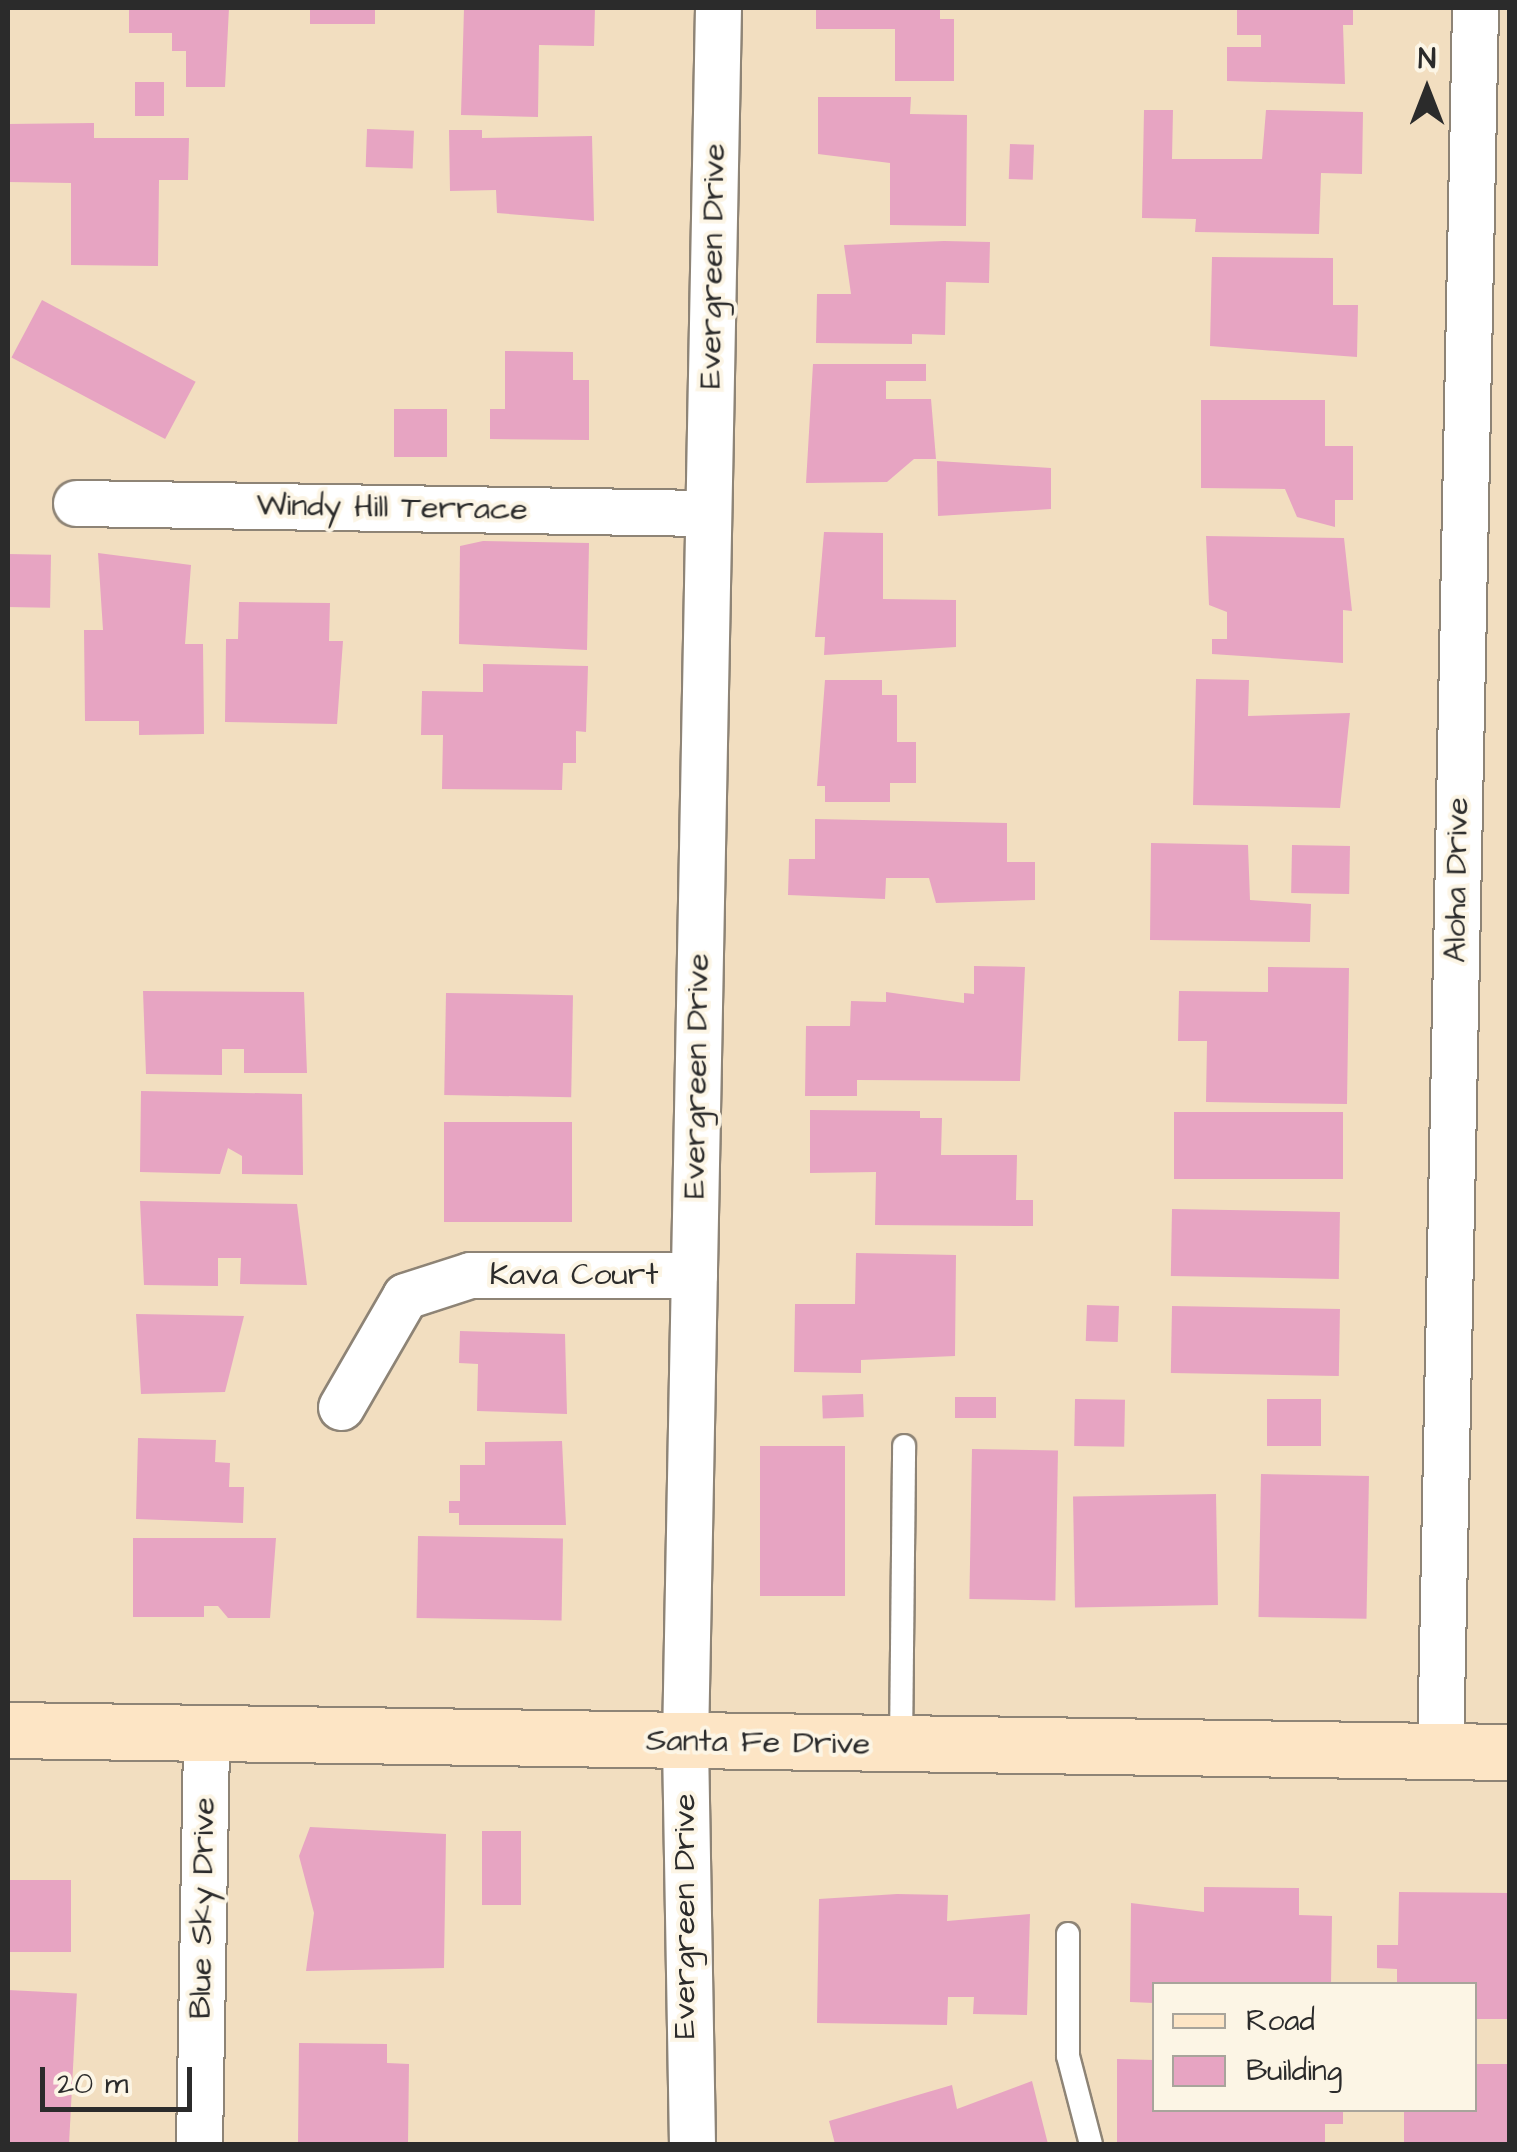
<!DOCTYPE html>
<html>
<head>
<meta charset="utf-8">
<style>
	body { margin:0 }
	#map { position:relative; width:1517px; height:2152px; overflow:hidden; background:#f2dec0; font-family:"Architects Daughter",sans-serif }
	div>[style] { position:absolute }
	.building>* { inset:0; background:#e7a4c2; transform-origin:0 0 }
	.roads { filter:drop-shadow(2px 0 #8e8476) drop-shadow(-2px 0 #8e8476) drop-shadow(0 2px #8e8476) drop-shadow(0 -2px #8e8476) }
	.service>* { height:22px; margin:-11px; padding:0 11px; transform-origin:11px; border-radius:11px; background:#fff }
	.minor>* { height:45px; margin:-22.5px; padding:0 22.5px; transform-origin:22.5px; border-radius:22.5px; background:#fff }
	.secondary>* { height:55px; margin:-27.5px; padding:0 27.5px; transform-origin:27.5px; border-radius:27.5px; background:#fde5c5 }
	span { translate:-50% -50%; white-space:nowrap; text-align:center; line-height:1.15; -webkit-text-stroke:8px #fcf5e5; paint-order:stroke }
	.street-label { font-size:32px; color:#2b2b2b }
	.frame { position:absolute; inset:0; border:10px solid #2b2b2b; pointer-events:none }
	.legend { position:absolute; left:1152px; top:1982px; width:325px; height:130px; box-sizing:border-box; background:#fcf5e5; border:2px solid #a8a49b; margin:0; padding:12px 18px; list-style:none; font-size:30px; color:#2b2b2b }
	.legend li { display:flex; align-items:center; gap:20px; height:50px }
	.legend b { width:50px; border:2px solid #a8a49b }
	.north { position:absolute; left:1377px; top:40px; width:100px; height:100px; -webkit-text-stroke:8px #fcf5e5; paint-order:stroke; rotate:0deg; font-size:28px; font-weight:700; line-height:40px; text-align:center; color:#2b2b2b }
	.north::after { content:''; display:block; margin:auto; width:35px; height:45px; background:#2b2b2b; clip-path:polygon(50% 0,100% 100%,50% 72%,0 100%) }
	.scale { position:absolute; left:40px; top:2067px; width:152px; height:45px; box-sizing:border-box; border:5px solid #2b2b2b; border-top:0; padding-left:12px; font-size:30px; line-height:35px; white-space:nowrap; color:#2b2b2b; -webkit-text-stroke:8px #fcf5e5; paint-order:stroke }
</style>
</head>
<body>
<div id="map">
	<div class="building">
		<i style="clip-path:polygon(129px 8px,229px 8px,225px 87px,186px 87px,186px 51px,172px 51px,172px 33px,129px 33px)"></i>
		<i style="left:310px;top:8px;width:65px;height:16px"></i>
		<i style="clip-path:polygon(464px 8px,595px 8px,594px 46px,539px 45px,538px 117px,461px 115px)"></i>
		<i style="clip-path:polygon(816px 8px,940px 8px,940px 19px,954px 19px,954px 81px,895px 81px,895px 29px,816px 29px)"></i>
		<i style="clip-path:polygon(1237px 8px,1353px 8px,1353px 25px,1343px 25px,1345px 84px,1227px 81px,1227px 47px,1261px 47px,1261px 35px,1237px 35px)"></i>
		<i style="left:135px;top:82px;width:29px;height:34px"></i>
		<i style="clip-path:polygon(818px 97px,911px 97px,910px 114px,967px 115px,966px 226px,890px 225px,890px 163px,818px 154px)"></i>
		<i style="clip-path:polygon(1144px 110px,1173px 110px,1172px 159px,1262px 159px,1266px 110px,1363px 112px,1362px 174px,1321px 173px,1319px 234px,1195px 232px,1196px 219px,1142px 218px)"></i>
		<i style="clip-path:polygon(94px 123px,94px 138px,189px 138px,188px 180px,159px 180px,158px 266px,71px 265px,71px 183px,8px 182px,8px 124px)"></i>
		<i style="left:367px;top:129px;width:47px;height:38px;rotate:2deg"></i>
		<i style="clip-path:polygon(449px 130px,482px 130px,482px 138px,592px 136px,594px 221px,497px 213px,496px 190px,450px 191px)"></i>
		<i style="left:1010px;top:144px;width:24px;height:35px;rotate:2deg"></i>
		<i style="clip-path:polygon(944px 241px,990px 242px,989px 283px,946px 282px,945px 335px,912px 334px,912px 344px,816px 343px,817px 294px,851px 294px,844px 245px)"></i>
		<i style="clip-path:polygon(1212px 257px,1333px 258px,1333px 305px,1358px 305px,1357px 357px,1210px 346px)"></i>
		<i style="left:42px;top:300px;width:174px;height:65px;rotate:28deg"></i>
		<i style="clip-path:polygon(505px 351px,573px 352px,573px 380px,589px 380px,589px 440px,490px 439px,490px 409px,505px 409px)"></i>
		<i style="clip-path:polygon(813px 364px,926px 364px,926px 381px,886px 381px,886px 399px,931px 399px,936px 459px,914px 459px,887px 482px,806px 483px)"></i>
		<i style="clip-path:polygon(1201px 400px,1325px 400px,1325px 446px,1353px 446px,1353px 500px,1335px 500px,1335px 527px,1297px 517px,1285px 489px,1201px 488px)"></i>
		<i style="left:394px;top:409px;width:53px;height:48px"></i>
		<i style="clip-path:polygon(937px 461px,1051px 468px,1051px 509px,938px 516px)"></i>
		<i style="clip-path:polygon(824px 532px,883px 533px,883px 599px,956px 600px,956px 647px,824px 655px,825px 637px,815px 637px)"></i>
		<i style="clip-path:polygon(1206px 536px,1344px 538px,1352px 611px,1343px 610px,1343px 663px,1212px 654px,1212px 639px,1227px 639px,1227px 612px,1209px 605px)"></i>
		<i style="clip-path:polygon(483px 541px,589px 543px,587px 650px,459px 644px,460px 546px)"></i>
		<i style="clip-path:polygon(98px 553px,191px 565px,185px 644px,203px 644px,204px 734px,139px 735px,139px 721px,85px 721px,84px 630px,103px 630px)"></i>
		<i style="left:8px;top:554px;width:43px;height:53px;rotate:1deg"></i>
		<i style="clip-path:polygon(239px 602px,330px 603px,329px 641px,343px 641px,337px 724px,225px 722px,226px 639px,238px 639px)"></i>
		<i style="clip-path:polygon(483px 664px,588px 666px,586px 732px,576px 731px,576px 763px,563px 763px,562px 790px,442px 789px,443px 735px,421px 735px,422px 691px,483px 692px)"></i>
		<i style="clip-path:polygon(1196px 679px,1249px 680px,1248px 716px,1350px 713px,1340px 808px,1193px 805px)"></i>
		<i style="clip-path:polygon(825px 680px,882px 680px,882px 695px,897px 695px,897px 742px,916px 742px,916px 783px,890px 783px,890px 802px,825px 802px,825px 786px,817px 786px)"></i>
		<i style="clip-path:polygon(815px 819px,1007px 823px,1007px 862px,1035px 862px,1035px 900px,936px 903px,929px 878px,886px 878px,885px 899px,788px 895px,789px 859px,815px 859px)"></i>
		<i style="clip-path:polygon(1151px 843px,1248px 845px,1250px 900px,1311px 904px,1310px 942px,1150px 940px)"></i>
		<i style="left:1292px;top:845px;width:58px;height:48px;rotate:1deg"></i>
		<i style="clip-path:polygon(974px 966px,1025px 967px,1020px 1081px,857px 1080px,857px 1096px,805px 1096px,806px 1026px,850px 1026px,851px 1001px,886px 1002px,886px 992px,964px 1003px,964px 993px,974px 994px)"></i>
		<i style="clip-path:polygon(1268px 967px,1349px 968px,1347px 1104px,1206px 1102px,1207px 1041px,1178px 1041px,1179px 991px,1268px 992px)"></i>
		<i style="clip-path:polygon(143px 991px,304px 992px,307px 1073px,244px 1073px,244px 1049px,222px 1049px,222px 1075px,146px 1074px)"></i>
		<i style="left:446px;top:993px;width:127px;height:102px;rotate:1deg"></i>
		<i style="clip-path:polygon(141px 1091px,302px 1094px,303px 1175px,242px 1174px,242px 1156px,228px 1148px,220px 1174px,140px 1172px)"></i>
		<i style="clip-path:polygon(810px 1110px,920px 1111px,920px 1118px,942px 1118px,941px 1155px,1017px 1155px,1016px 1200px,1033px 1200px,1033px 1226px,875px 1225px,876px 1172px,810px 1173px)"></i>
		<i style="left:1174px;top:1112px;width:169px;height:67px"></i>
		<i style="left:444px;top:1122px;width:128px;height:100px"></i>
		<i style="clip-path:polygon(140px 1201px,297px 1204px,307px 1285px,240px 1284px,241px 1258px,218px 1258px,218px 1286px,144px 1285px)"></i>
		<i style="left:1172px;top:1209px;width:168px;height:67px;rotate:1deg"></i>
		<i style="clip-path:polygon(856px 1253px,956px 1255px,955px 1356px,861px 1360px,861px 1373px,794px 1372px,795px 1304px,855px 1304px)"></i>
		<i style="left:1087px;top:1305px;width:32px;height:36px;rotate:2deg"></i>
		<i style="left:1172px;top:1306px;width:168px;height:67px;rotate:1deg"></i>
		<i style="clip-path:polygon(136px 1314px,244px 1316px,225px 1392px,141px 1394px)"></i>
		<i style="clip-path:polygon(460px 1331px,565px 1334px,567px 1414px,477px 1411px,478px 1364px,459px 1363px)"></i>
		<i style="left:863px;top:1394px;width:23px;height:41px;rotate:88deg"></i>
		<i style="left:955px;top:1397px;width:41px;height:21px"></i>
		<i style="left:1075px;top:1399px;width:50px;height:47px;rotate:1deg"></i>
		<i style="left:1321px;top:1399px;width:47px;height:54px;rotate:90deg"></i>
		<i style="clip-path:polygon(138px 1438px,216px 1440px,215px 1462px,230px 1463px,229px 1487px,244px 1487px,243px 1523px,136px 1519px)"></i>
		<i style="clip-path:polygon(562px 1441px,566px 1525px,459px 1525px,459px 1513px,449px 1513px,449px 1501px,460px 1501px,460px 1465px,485px 1465px,485px 1442px)"></i>
		<i style="left:760px;top:1446px;width:85px;height:150px"></i>
		<i style="left:972px;top:1449px;width:86px;height:150px;rotate:1deg"></i>
		<i style="left:1261px;top:1474px;width:108px;height:143px;rotate:1deg"></i>
		<i style="left:1216px;top:1494px;width:111px;height:143px;rotate:89deg"></i>
		<i style="left:418px;top:1536px;width:145px;height:82px;rotate:1deg"></i>
		<i style="clip-path:polygon(133px 1538px,276px 1538px,270px 1618px,228px 1618px,218px 1606px,204px 1606px,204px 1617px,133px 1617px)"></i>
		<i style="clip-path:polygon(310px 1827px,446px 1834px,444px 1968px,306px 1971px,314px 1913px,299px 1856px)"></i>
		<i style="left:482px;top:1831px;width:39px;height:74px"></i>
		<i style="left:8px;top:1880px;width:63px;height:72px"></i>
		<i style="clip-path:polygon(1204px 1887px,1299px 1888px,1299px 1915px,1332px 1916px,1331px 1984px,1154px 1984px,1154px 2003px,1130px 2002px,1131px 1903px,1204px 1912px)"></i>
		<i style="clip-path:polygon(1399px 1892px,1510px 1893px,1510px 2019px,1474px 2019px,1474px 1984px,1397px 1984px,1397px 1969px,1377px 1968px,1377px 1945px,1398px 1945px)"></i>
		<i style="clip-path:polygon(897px 1894px,948px 1895px,947px 1921px,1030px 1914px,1027px 2015px,973px 2014px,974px 1997px,948px 1997px,947px 2025px,817px 2023px,819px 1899px)"></i>
		<i style="left:8px;top:1990px;width:69px;height:154px;rotate:3deg"></i>
		<i style="clip-path:polygon(299px 2043px,387px 2044px,387px 2063px,409px 2064px,408px 2144px,298px 2144px)"></i>
		<i style="clip-path:polygon(1117px 2059px,1154px 2060px,1154px 2110px,1343px 2110px,1343px 2124px,1325px 2124px,1325px 2144px,1117px 2144px)"></i>
		<i style="clip-path:polygon(1474px 2064px,1510px 2064px,1510px 2144px,1404px 2144px,1404px 2110px,1474px 2110px)"></i>
		<i style="clip-path:polygon(1032px 2081px,1048px 2144px,835px 2144px,829px 2121px,952px 2085px,957px 2109px)"></i>
	</div>
	<div class="roads">
		<div class="service">
			<i style="left:901px;top:1745px;width:299px;rotate:-89.4deg"></i>
			<i style="left:1068px;top:1934px;width:122px;rotate:90deg"></i>
			<i style="left:1068px;top:2056px;width:91px;rotate:75.4deg"></i>
		</div>
		<div class="minor">
			<i style="left:76px;top:503px;width:631px;rotate:0.91deg"></i>
			<i style="left:341px;top:1407px;width:128px;rotate:-60deg"></i>
			<i style="left:405px;top:1296px;width:68px;rotate:-17.9deg"></i>
			<i style="left:470px;top:1275px;width:224px"></i>
			<i style="left:1440px;top:1752px;width:1744px;rotate:-88.85deg"></i>
			<i style="left:199px;top:2144px;width:412px;rotate:-89deg"></i>
			<i style="left:692px;top:2144px;width:402px;rotate:-91deg"></i>
			<i style="left:685px;top:1742px;width:1734px;rotate:-88.91deg"></i>
		</div>
		<div class="secondary">
			<i style="left:8px;top:1730px;width:1502px;rotate:0.84deg"></i>
		</div>
	</div>
	<div class="street-label">
		<span style="left:713px;top:266px;rotate:-89deg">Evergreen Drive</span>
		<span style="left:392px;top:508px;rotate:1deg">Windy Hill Terrace</span>
		<span style="left:1457px;top:880px;rotate:-89deg">Aloha Drive</span>
		<span style="left:697px;top:1076px;rotate:-89deg">Evergreen Drive</span>
		<span style="left:574px;top:1275px">Kava Court</span>
		<span style="left:758px;top:1743px;rotate:1deg">Santa Fe Drive</span>
		<span style="left:203px;top:1908px;rotate:-89deg">Blue Sky Drive</span>
		<span style="left:685px;top:1916px;rotate:-90deg">Evergreen Drive</span>
	</div>
	<div class="frame"></div>
	<ul class="legend">
	<li><b style="height:12px;background:#fde5c5"></b>Road</li>
	<li><b style="height:28px;background:#e7a4c2"></b>Building</li>
	</ul>
	<div class="north">N</div>
	<div class="scale">20 m</div>
</div>
</body>
</html>
